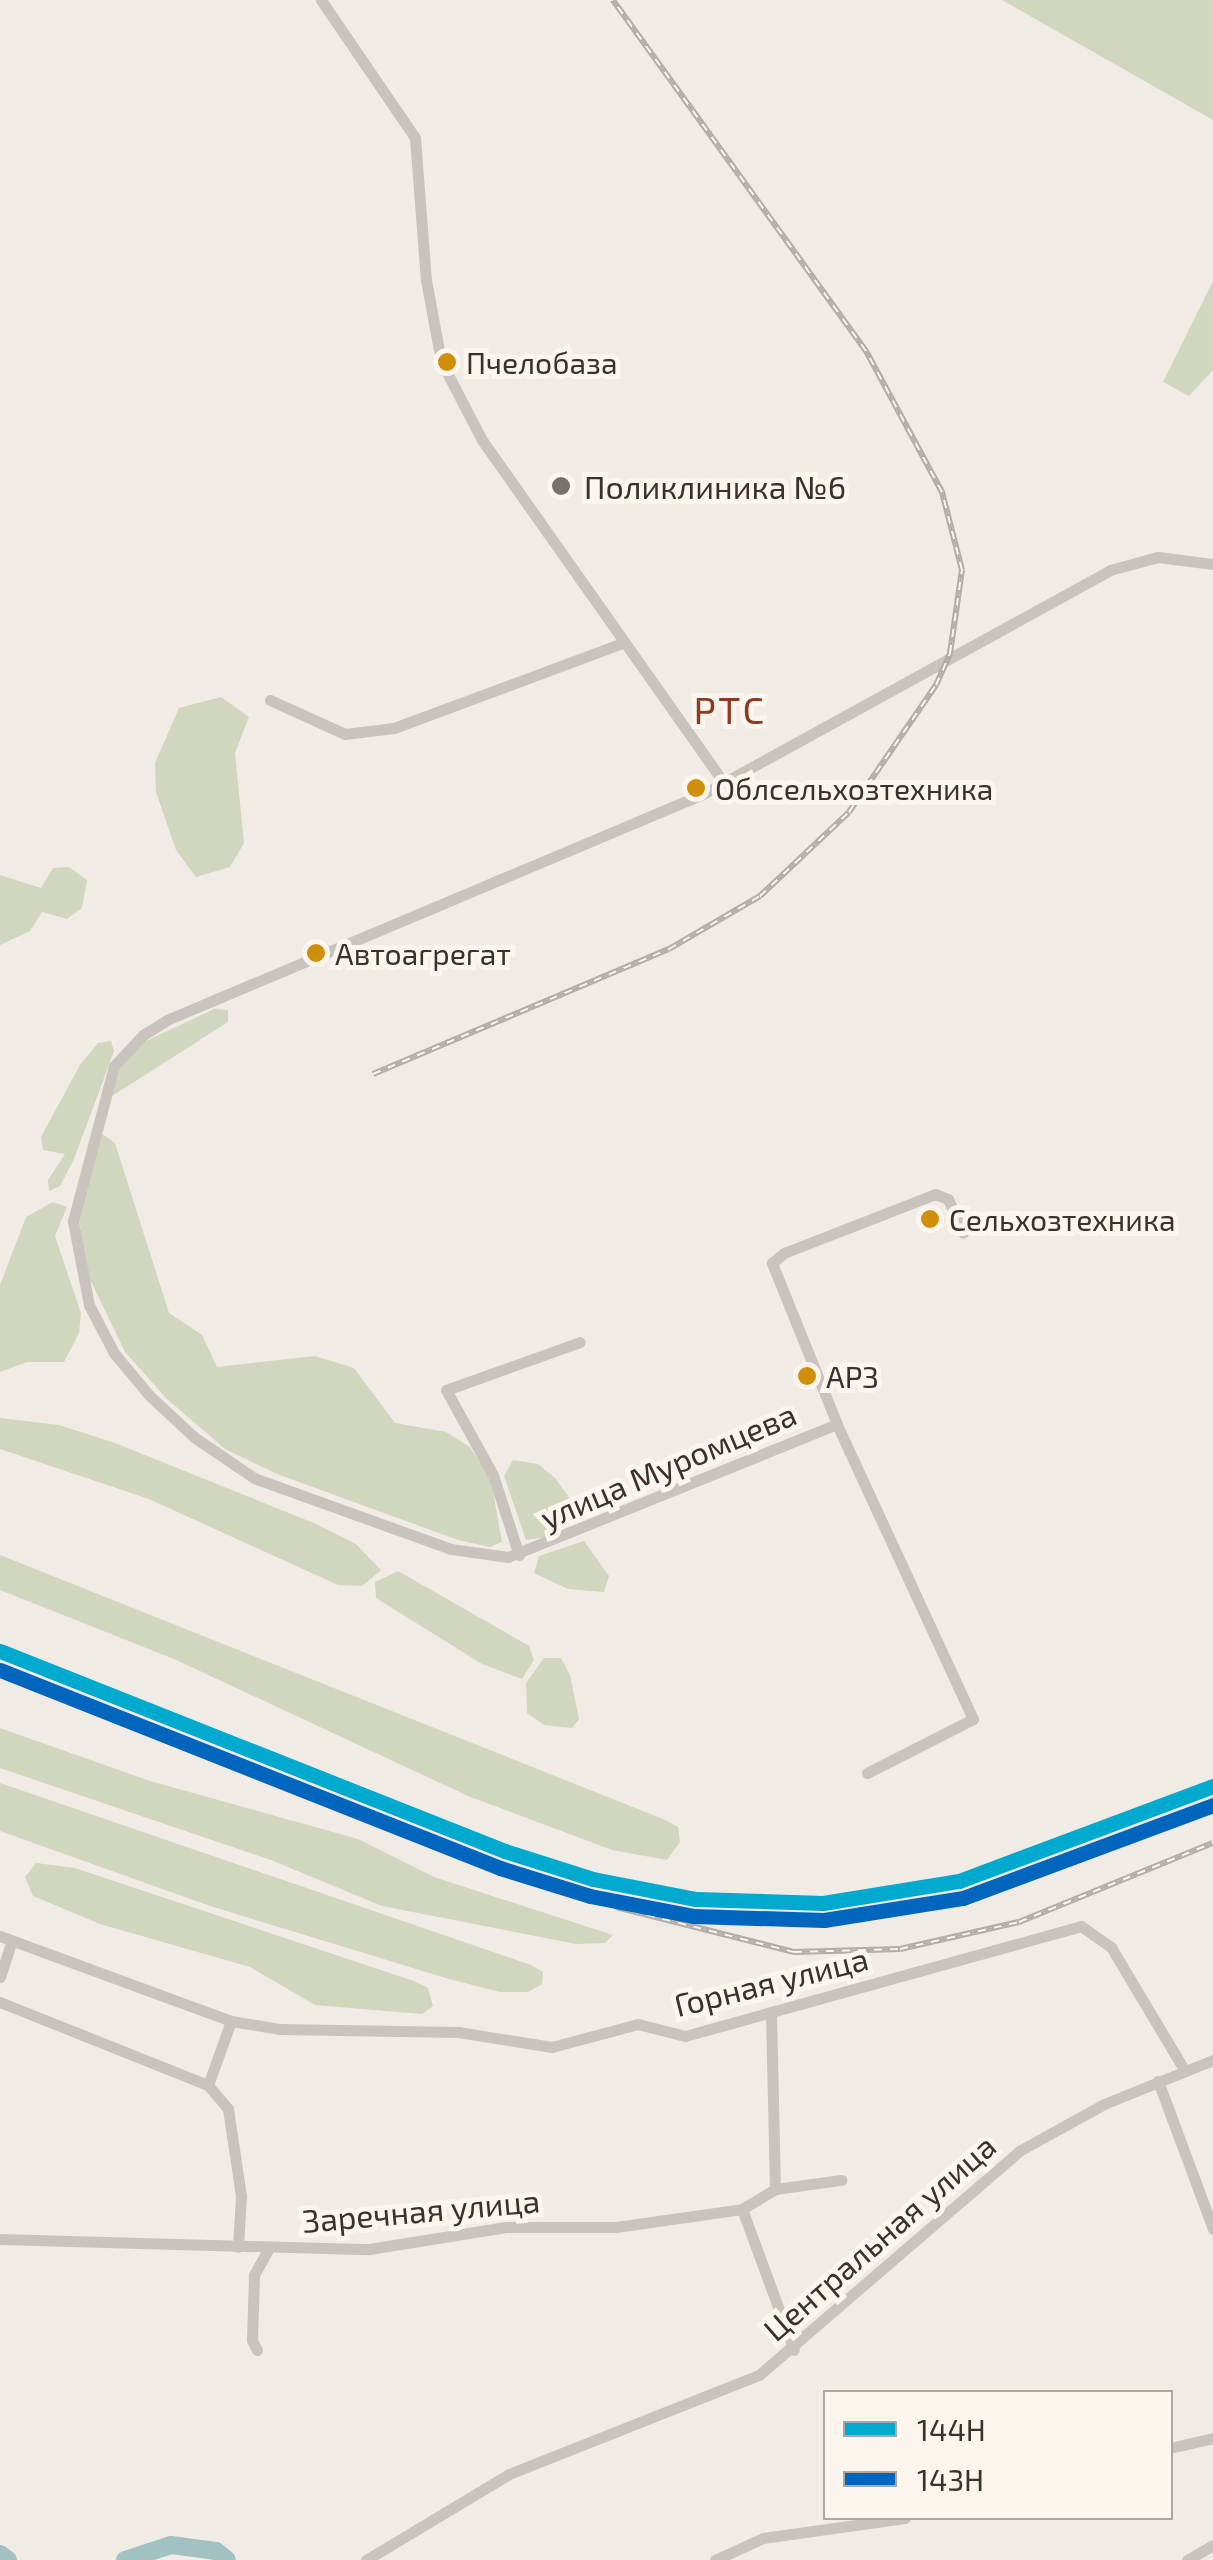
<!DOCTYPE html>
<html>
<head>
<meta charset="utf-8">
<style>
	body { margin:0 }
	#map { position:relative; width:1213px; height:2560px; overflow:hidden; background:#f0ebe5; font-family:"Exo 2",sans-serif }
	div>[style] { position:absolute }
	.green>* { inset:0; background:#d1d6bf }
	.river>* { height:18px; margin:-9px; padding:0 9px; transform-origin:9px; border-radius:9px; background:#a1c2c1 }
	.minor>* { height:11px; margin:-5.5px; padding:0 5.5px; transform-origin:5.5px; border-radius:5.5px; background:#c9c3be }
	.rail>* { height:6px; margin-top:-3px; transform-origin:0; background:repeating-linear-gradient(90deg,#fbf5ee 0 8px,#b1aca8 0 16px); box-sizing:border-box; border-block:2px solid #b1aca8 }
	.rail-1>* { height:15px; margin:-7.5px; padding:0 7.5px; transform-origin:7.5px; border-radius:7.5px; background:#00a9ce }
	.rail-2>* { height:15px; margin:-7.5px; padding:0 7.5px; transform-origin:7.5px; border-radius:7.5px; background:#0065bd }
	.dots>* { width:28px; height:28px; translate:-50% -50%; box-sizing:border-box; border:5px solid #fbf5ee; border-radius:50% }
	span { translate:-50% -50%; white-space:nowrap; text-align:center; line-height:1.15; -webkit-text-stroke:10px #fbf5ee; paint-order:stroke }
	.bus-label { font-size:30px; color:#3b302b }
	.left { translate:0 -50%; text-align:left }
	.poi-label { font-size:32px; color:#3b302b }
	.street-label { font-size:32px; color:#3b302b }
	.quarter-label { font-size:38px; color:#8c3b22; letter-spacing:2.5px }
	.legend { position:absolute; left:823px; top:2390px; width:350px; height:130px; box-sizing:border-box; background:#fbf5ee; border:2px solid #aea6a0; margin:0; padding:12px 18px; list-style:none; font-size:30px; color:#3b302b }
	.legend li { display:flex; align-items:center; gap:20px; height:50px }
	.legend b { width:50px; border:2px solid #aea6a0 }
</style>
</head>
<body>
<div id="map">
	<div class="green">
		<i style="clip-path:polygon(1002px 0,1213px 0,1213px 120px)"></i>
		<i style="clip-path:polygon(1213px 281px,1213px 370px,1189px 396px,1163px 382px)"></i>
		<i style="clip-path:polygon(221px 697px,249px 717px,235px 753px,244px 843px,230px 867px,196px 877px,176px 850px,156px 792px,155px 763px,179px 708px)"></i>
		<i style="clip-path:polygon(69px 867px,87px 880px,82px 908px,67px 919px,42px 912px,30px 931px,0 945px,0 875px,41px 888px,53px 868px)"></i>
		<i style="clip-path:polygon(214px 1009px,228px 1010px,228px 1022px,109px 1098px,117px 1071px,140px 1044px)"></i>
		<i style="clip-path:polygon(111px 1041px,114px 1051px,74px 1159px,60px 1186px,49px 1191px,48px 1180px,65px 1154px,43px 1150px,41px 1137px,80px 1065px,98px 1043px)"></i>
		<i style="clip-path:polygon(101px 1133px,115px 1143px,169px 1313px,202px 1335px,217px 1367px,315px 1356px,354px 1368px,395px 1423px,446px 1432px,470px 1447px,491px 1480px,502px 1542px,490px 1547px,458px 1540px,277px 1474px,225px 1449px,167px 1399px,125px 1352px,87px 1273px,79px 1218px)"></i>
		<i style="clip-path:polygon(53px 1202px,67px 1207px,55px 1236px,81px 1313px,79px 1333px,64px 1362px,27px 1362px,0 1372px,0 1285px,26px 1217px)"></i>
		<i style="clip-path:polygon(0 1418px,59px 1425px,115px 1443px,316px 1524px,356px 1544px,381px 1570px,362px 1586px,338px 1585px,149px 1499px,0 1449px)"></i>
		<i style="clip-path:polygon(513px 1460px,538px 1464px,555px 1478px,574px 1504px,570px 1524px,548px 1537px,526px 1540px,504px 1476px)"></i>
		<i style="clip-path:polygon(584px 1541px,609px 1576px,604px 1592px,568px 1589px,534px 1573px,539px 1556px)"></i>
		<i style="clip-path:polygon(0 1555px,663px 1819px,678px 1827px,680px 1842px,667px 1860px,612px 1850px,468px 1796px,174px 1659px,0 1590px)"></i>
		<i style="clip-path:polygon(398px 1571px,529px 1646px,534px 1660px,522px 1679px,482px 1664px,376px 1598px,375px 1582px)"></i>
		<i style="clip-path:polygon(544px 1658px,561px 1658px,570px 1675px,579px 1719px,572px 1728px,544px 1725px,527px 1713px,526px 1683px)"></i>
		<i style="clip-path:polygon(0 1728px,150px 1781px,358px 1839px,434px 1877px,613px 1935px,605px 1943px,576px 1944px,382px 1906px,271px 1860px,0 1768px)"></i>
		<i style="clip-path:polygon(0 1783px,531px 1965px,543px 1972px,542px 1984px,528px 1992px,500px 1992px,449px 1979px,210px 1906px,0 1831px)"></i>
		<i style="clip-path:polygon(36px 1863px,75px 1868px,414px 1981px,428px 1988px,433px 2006px,422px 2014px,315px 2005px,250px 1967px,100px 1924px,33px 1896px,25px 1877px)"></i>
	</div>
	<div class="river">
		<i style="left:0;top:2554px;width:10px;rotate:37deg"></i>
		<i style="left:125px;top:2560px;width:48px;rotate:-18.1deg"></i>
		<i style="left:171px;top:2545px;width:45px;rotate:7.6deg"></i>
		<i style="left:216px;top:2551px;width:14px;rotate:39deg"></i>
	</div>
	<div class="minor">
		<i style="left:321px;top:0;width:167px;rotate:55.7deg"></i>
		<i style="left:415px;top:138px;width:142px;rotate:85.6deg"></i>
		<i style="left:426px;top:280px;width:82px;rotate:79.5deg"></i>
		<i style="left:441px;top:361px;width:89px;rotate:62.6deg"></i>
		<i style="left:482px;top:440px;width:420px;rotate:54.8deg"></i>
		<i style="left:270px;top:700px;width:82px;rotate:24.4deg"></i>
		<i style="left:345px;top:734px;width:49px;rotate:-7deg"></i>
		<i style="left:394px;top:728px;width:244px;rotate:-20.4deg"></i>
		<i style="left:837px;top:1424px;width:355px;rotate:158deg"></i>
		<i style="left:508px;top:1557px;width:58px;rotate:-172deg"></i>
		<i style="left:451px;top:1549px;width:209px;rotate:-160.2deg"></i>
		<i style="left:254px;top:1478px;width:73px;rotate:-145.7deg"></i>
		<i style="left:194px;top:1437px;width:62px;rotate:-137deg"></i>
		<i style="left:149px;top:1395px;width:55px;rotate:-129.8deg"></i>
		<i style="left:114px;top:1353px;width:54px;rotate:-117.5deg"></i>
		<i style="left:89px;top:1305px;width:86px;rotate:-100.8deg"></i>
		<i style="left:73px;top:1221px;width:160px;rotate:-75.2deg"></i>
		<i style="left:114px;top:1066px;width:42px;rotate:-46.9deg"></i>
		<i style="left:143px;top:1035px;width:31px;rotate:-32deg"></i>
		<i style="left:169px;top:1019px;width:579px;rotate:-22.85deg"></i>
		<i style="left:703px;top:794px;width:465px;rotate:-28.8deg"></i>
		<i style="left:1110px;top:570px;width:50px;rotate:-15.2deg"></i>
		<i style="left:1158px;top:557px;width:55px;rotate:7.3deg"></i>
		<i style="left:519px;top:1555px;width:84px;rotate:-108deg"></i>
		<i style="left:493px;top:1475px;width:97px;rotate:-118.9deg"></i>
		<i style="left:446px;top:1390px;width:142px;rotate:-19.7deg"></i>
		<i style="left:867px;top:1773px;width:119px;rotate:-27deg"></i>
		<i style="left:973px;top:1719px;width:325px;rotate:-114.8deg"></i>
		<i style="left:837px;top:1424px;width:174px;rotate:-112deg"></i>
		<i style="left:772px;top:1263px;width:16px;rotate:-40deg"></i>
		<i style="left:784px;top:1253px;width:162px;rotate:-21.3deg"></i>
		<i style="left:935px;top:1194px;width:14px;rotate:21deg"></i>
		<i style="left:948px;top:1199px;width:37px;rotate:66deg"></i>
		<i style="left:0;top:1936px;width:246px;rotate:20.2deg"></i>
		<i style="left:231px;top:2021px;width:50px;rotate:9.3deg"></i>
		<i style="left:280px;top:2029px;width:178px;rotate:1deg"></i>
		<i style="left:458px;top:2032px;width:95px;rotate:9.1deg"></i>
		<i style="left:552px;top:2047px;width:89px;rotate:-15deg"></i>
		<i style="left:638px;top:2024px;width:49px;rotate:14.3deg"></i>
		<i style="left:685px;top:2036px;width:411px;rotate:-15.5deg"></i>
		<i style="left:1081px;top:1926px;width:37px;rotate:35deg"></i>
		<i style="left:1111px;top:1947px;width:144px;rotate:59.2deg"></i>
		<i style="left:0;top:1977px;width:38px;rotate:-72deg"></i>
		<i style="left:0;top:2002px;width:224px;rotate:21.8deg"></i>
		<i style="left:208px;top:2085px;width:68px;rotate:-70.2deg"></i>
		<i style="left:771px;top:2013px;width:176px;rotate:88.7deg"></i>
		<i style="left:1158px;top:2081px;width:158px;rotate:69.6deg"></i>
		<i style="left:208px;top:2085px;width:31px;rotate:50deg"></i>
		<i style="left:228px;top:2109px;width:88px;rotate:81.5deg"></i>
		<i style="left:241px;top:2196px;width:51px;rotate:93.4deg"></i>
		<i style="left:742px;top:2209px;width:150px;rotate:69.8deg"></i>
		<i style="left:0;top:2239px;width:369px;rotate:1.6deg"></i>
		<i style="left:369px;top:2249px;width:139px;rotate:-9.1deg"></i>
		<i style="left:506px;top:2227px;width:110px"></i>
		<i style="left:616px;top:2227px;width:127px;rotate:-8.1deg"></i>
		<i style="left:742px;top:2209px;width:39px;rotate:-31deg"></i>
		<i style="left:775px;top:2189px;width:67px;rotate:-7.8deg"></i>
		<i style="left:257px;top:2350px;width:11px;rotate:-117deg"></i>
		<i style="left:252px;top:2340px;width:65px;rotate:-88.2deg"></i>
		<i style="left:254px;top:2275px;width:29px;rotate:-61deg"></i>
		<i style="left:1170px;top:2448px;width:44px;rotate:-13.1deg"></i>
		<i style="left:366px;top:2560px;width:167px;rotate:-31deg"></i>
		<i style="left:509px;top:2474px;width:269px;rotate:-21.6deg"></i>
		<i style="left:759px;top:2375px;width:343px;rotate:-40.7deg"></i>
		<i style="left:1019px;top:2151px;width:97px;rotate:-28.9deg"></i>
		<i style="left:1104px;top:2104px;width:118px;rotate:-22deg"></i>
		<i style="left:715px;top:2560px;width:53px;rotate:-24.6deg"></i>
		<i style="left:763px;top:2538px;width:143px;rotate:-8deg"></i>
		<i style="left:1187px;top:2560px;width:30px;rotate:-30deg"></i>
	</div>
	<div class="rail">
		<i style="left:373px;top:1074px;width:321px;rotate:-22.9deg"></i>
		<i style="left:669px;top:949px;width:105px;rotate:-30.2deg"></i>
		<i style="left:760px;top:896px;width:122px;rotate:-43.3deg"></i>
		<i style="left:849px;top:812px;width:154px;rotate:-55.6deg"></i>
		<i style="left:936px;top:685px;width:35px;rotate:-66deg"></i>
		<i style="left:950px;top:653px;width:84px;rotate:-81.8deg"></i>
		<i style="left:962px;top:570px;width:81px;rotate:-104.4deg"></i>
		<i style="left:942px;top:492px;width:160px;rotate:-118.3deg"></i>
		<i style="left:866px;top:351px;width:433px;rotate:-125.8deg"></i>
		<i style="left:616px;top:1907px;width:184px;rotate:14.2deg"></i>
		<i style="left:794px;top:1952px;width:106px;rotate:-1.6deg"></i>
		<i style="left:900px;top:1949px;width:122px;rotate:-12.8deg"></i>
		<i style="left:1019px;top:1922px;width:209px;rotate:-22.2deg"></i>
	</div>
	<div class="rail-1">
		<i style="left:0;top:1651px;width:543px;rotate:21.61deg"></i>
		<i style="left:505px;top:1851px;width:92px;rotate:17.7deg"></i>
		<i style="left:593px;top:1879px;width:105px;rotate:11deg"></i>
		<i style="left:696px;top:1899px;width:127px;rotate:1.8deg"></i>
		<i style="left:823px;top:1903px;width:138px;rotate:-9.2deg"></i>
		<i style="left:959px;top:1881px;width:271px;rotate:-20.5deg"></i>
	</div>
	<div class="rail-2">
		<i style="left:0;top:1670px;width:538px;rotate:21.6deg"></i>
		<i style="left:500px;top:1868px;width:94px;rotate:17.3deg"></i>
		<i style="left:590px;top:1896px;width:106px;rotate:10.9deg"></i>
		<i style="left:694px;top:1916px;width:130px;rotate:1.8deg"></i>
		<i style="left:824px;top:1920px;width:141px;rotate:-9deg"></i>
		<i style="left:963px;top:1898px;width:267px;rotate:-20.4deg"></i>
	</div>
	<div class="dots">
		<i style="left:447px;top:362px;background:#d18e09"></i>
		<i style="left:561px;top:486px;background:#7a716c"></i>
		<i style="left:696px;top:788px;background:#d18e09"></i>
		<i style="left:316px;top:953px;background:#d18e09"></i>
		<i style="left:930px;top:1219px;background:#d18e09"></i>
		<i style="left:807px;top:1376px;background:#d18e09"></i>
	</div>
	<div class="bus-label">
		<span class="left" style="left:466px;top:362px">Пчелобаза</span>
		<span class="left" style="left:715px;top:788px">Облсельхозтехника</span>
		<span class="left" style="left:335px;top:953px">Автоагрегат</span>
		<span class="left" style="left:949px;top:1219px">Сельхозтехника</span>
		<span class="left" style="left:826px;top:1376px">АРЗ</span>
	</div>
	<div class="poi-label">
		<span class="left" style="left:584px;top:486px">Поликлиника №6</span>
	</div>
	<div class="street-label">
		<span style="left:668px;top:1465px;rotate:-23deg">улица Муромцева</span>
		<span style="left:771px;top:1981px;rotate:-14deg">Горная улица</span>
		<span style="left:421px;top:2210px;rotate:-5deg">Заречная улица</span>
		<span style="left:879px;top:2237px;rotate:-41deg">Центральная улица</span>
	</div>
	<div class="quarter-label">
		<span style="left:730px;top:710px">РТС</span>
	</div>
	<ul class="legend">
	<li><b style="height:12px;background:#00a9ce"></b>144Н</li>
	<li><b style="height:12px;background:#0065bd"></b>143Н</li>
	</ul>
</div>
</body>
</html>
